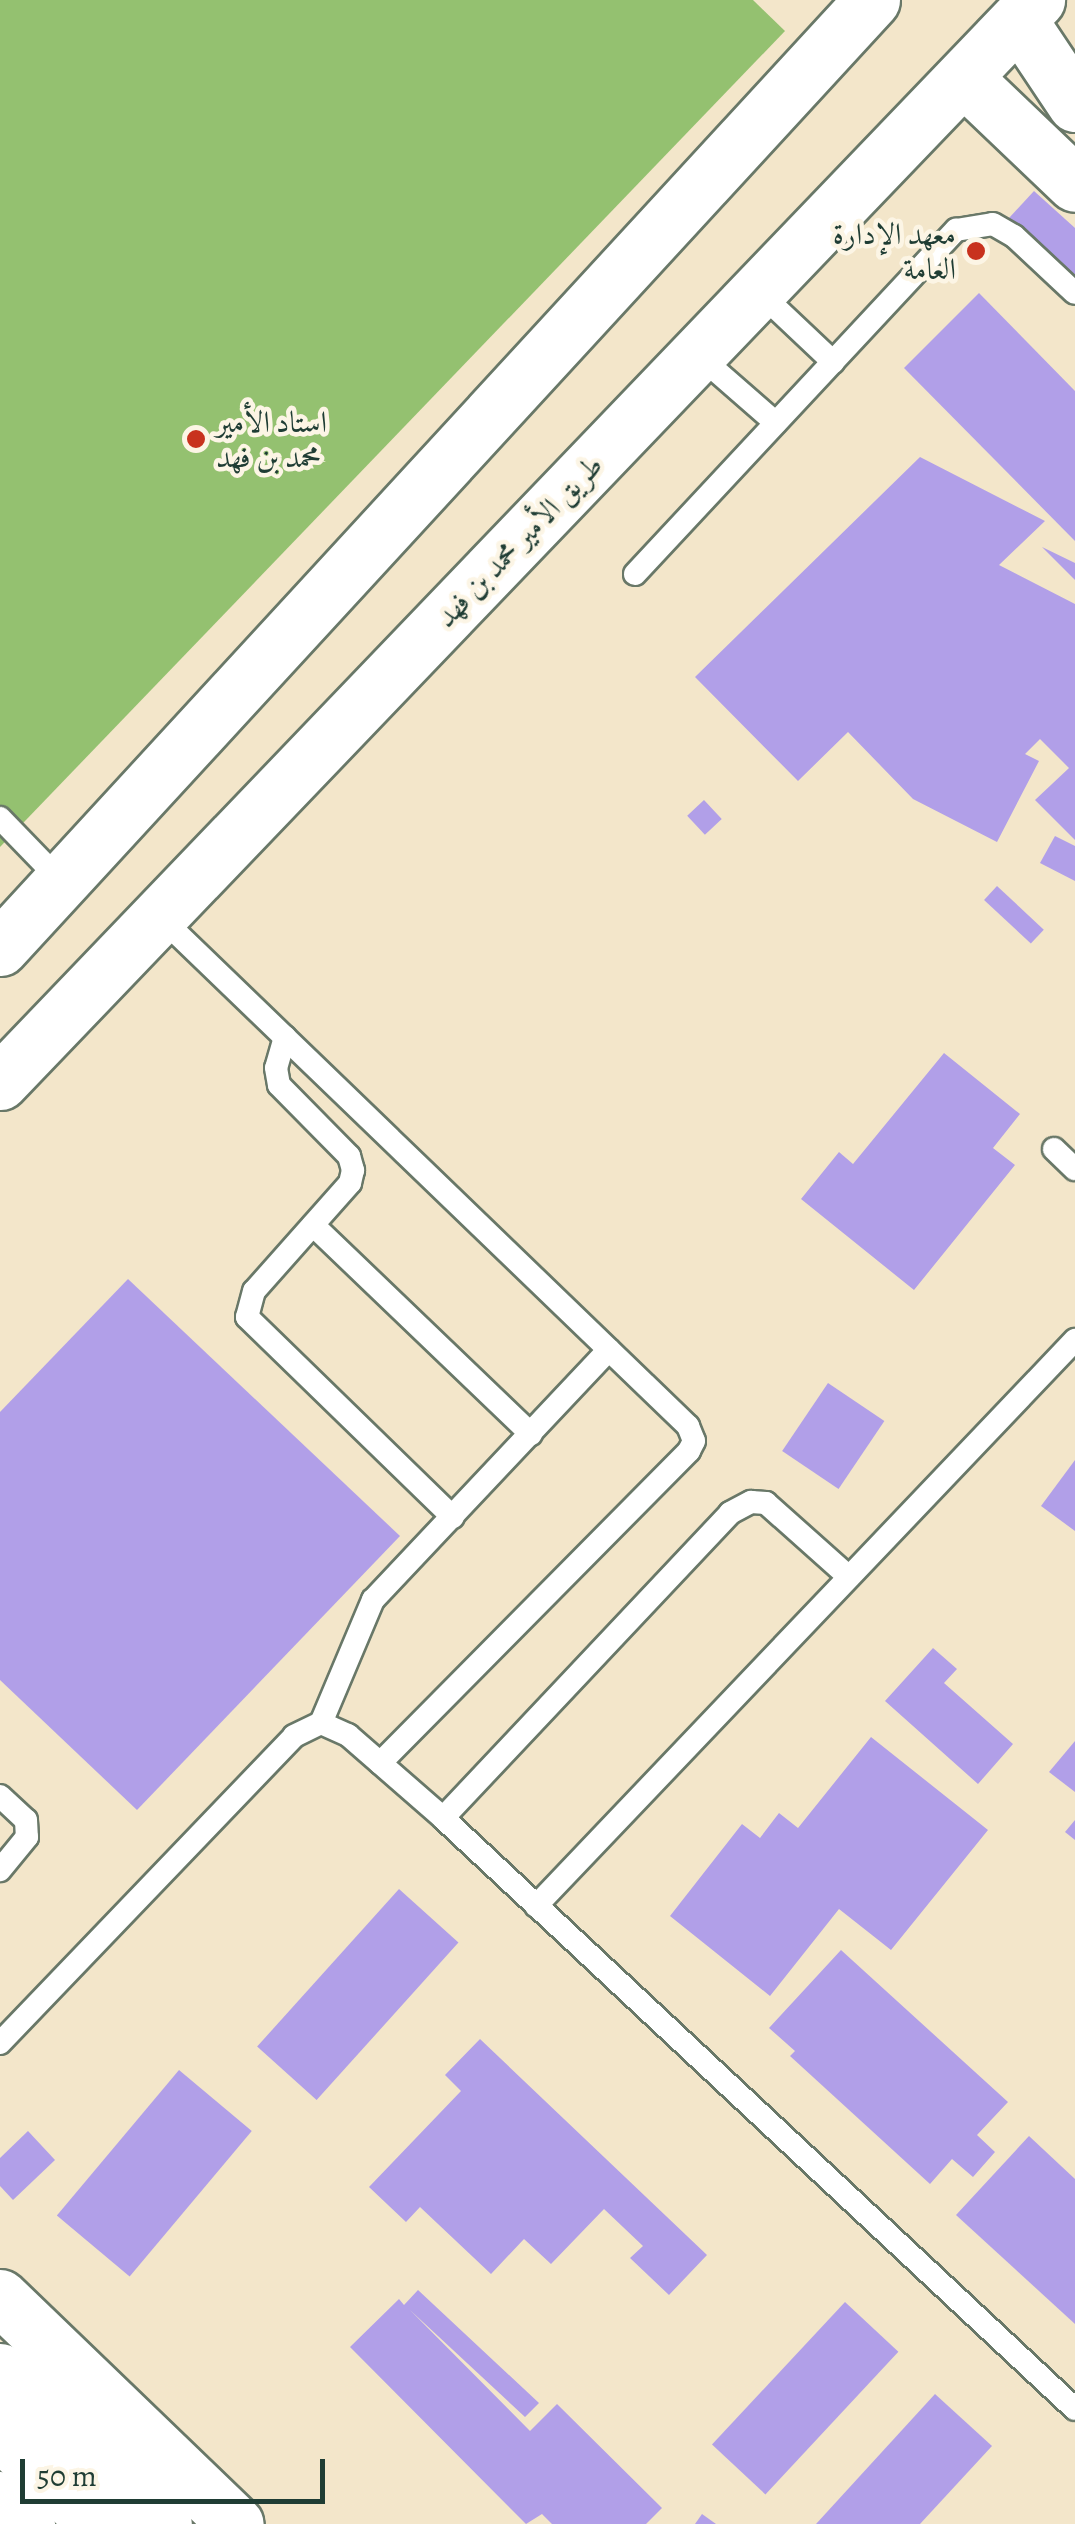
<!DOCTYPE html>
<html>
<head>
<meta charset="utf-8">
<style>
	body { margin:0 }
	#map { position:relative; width:1075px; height:2524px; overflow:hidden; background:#f3e6ca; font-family:Alegreya,Amiri,serif }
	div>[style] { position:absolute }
	.green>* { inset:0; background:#94c170 }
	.building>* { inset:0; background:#b19fe8; transform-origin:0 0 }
	.roads { filter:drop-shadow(2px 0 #697868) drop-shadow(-2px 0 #697868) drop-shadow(0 2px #697868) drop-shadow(0 -2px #697868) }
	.lane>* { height:22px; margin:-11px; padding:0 11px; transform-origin:11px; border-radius:11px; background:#fff }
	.secondary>* { height:55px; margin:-27.5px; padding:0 27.5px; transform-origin:27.5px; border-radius:27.5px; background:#fff }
	.highway>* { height:55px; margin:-27.5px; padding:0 27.5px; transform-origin:27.5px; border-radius:27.5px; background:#fff }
	.dots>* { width:28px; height:28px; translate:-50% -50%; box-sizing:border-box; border:5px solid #fcf5e5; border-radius:50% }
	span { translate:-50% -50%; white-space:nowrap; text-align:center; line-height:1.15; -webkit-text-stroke:9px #fcf5e5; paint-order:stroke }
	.poi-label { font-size:30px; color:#1f3d34 }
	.right { translate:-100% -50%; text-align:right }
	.left { translate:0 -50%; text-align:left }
	.street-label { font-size:30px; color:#1f3d34 }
	.scale { position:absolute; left:20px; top:2459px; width:305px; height:45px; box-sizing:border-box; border:5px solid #1f3d34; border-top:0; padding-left:12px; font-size:30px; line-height:35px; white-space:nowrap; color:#1f3d34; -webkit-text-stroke:8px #fcf5e5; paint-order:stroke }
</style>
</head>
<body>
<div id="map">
	<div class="green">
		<i style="clip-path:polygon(0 0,753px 0,785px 31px,0 847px)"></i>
	</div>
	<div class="building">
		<i style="clip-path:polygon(1034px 191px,1075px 228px,1075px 277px,1009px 218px)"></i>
		<i style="clip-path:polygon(979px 293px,1075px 391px,1075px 541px,904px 368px)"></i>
		<i style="clip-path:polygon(920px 457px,1045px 521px,999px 565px,1075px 604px,1075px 840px,1035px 800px,1069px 768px,1040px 739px,1025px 754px,1039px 761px,997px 842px,913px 799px,848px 732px,798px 781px,695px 677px)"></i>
		<i style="clip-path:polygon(1042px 547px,1075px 563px,1075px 580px)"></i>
		<i style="left:704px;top:800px;width:26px;height:23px;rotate:47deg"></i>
		<i style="clip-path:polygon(1055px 836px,1075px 846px,1075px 881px,1040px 863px)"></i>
		<i style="left:997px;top:886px;width:64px;height:19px;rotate:43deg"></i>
		<i style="clip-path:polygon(944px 1053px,1020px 1114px,993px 1148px,1015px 1165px,914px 1290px,801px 1199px,839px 1152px,853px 1164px)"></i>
		<i style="clip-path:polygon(128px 1279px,400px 1536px,137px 1810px,0 1680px,0 1412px)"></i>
		<i style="left:828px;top:1383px;width:68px;height:82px;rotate:34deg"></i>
		<i style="clip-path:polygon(1075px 1460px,1075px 1531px,1041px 1506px)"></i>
		<i style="clip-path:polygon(933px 1648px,957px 1669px,944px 1683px,1013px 1744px,978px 1784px,885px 1701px)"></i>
		<i style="clip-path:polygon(871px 1737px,988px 1830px,891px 1950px,839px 1909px,770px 1996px,670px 1916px,742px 1824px,760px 1838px,779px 1813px,798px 1828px)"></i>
		<i style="clip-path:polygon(1075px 1741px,1075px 1792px,1049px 1772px)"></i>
		<i style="clip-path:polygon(1075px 1820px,1075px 1840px,1065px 1832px)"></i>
		<i style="left:399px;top:1889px;width:80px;height:212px;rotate:42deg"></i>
		<i style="clip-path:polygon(841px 1950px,1008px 2102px,977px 2135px,995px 2152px,973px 2177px,952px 2159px,930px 2184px,790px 2056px,795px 2051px,769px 2028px)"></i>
		<i style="clip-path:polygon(480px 2039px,707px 2255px,669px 2295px,630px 2258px,643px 2246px,604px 2209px,551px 2264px,524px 2239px,491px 2274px,420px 2207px,406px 2222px,369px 2187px,461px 2091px,445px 2075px)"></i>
		<i style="left:179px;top:2070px;width:95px;height:190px;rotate:40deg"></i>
		<i style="clip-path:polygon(28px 2131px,55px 2160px,13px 2200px,0 2186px,0 2158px)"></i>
		<i style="clip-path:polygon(1029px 2136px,1075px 2179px,1075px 2324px,956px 2215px)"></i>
		<i style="clip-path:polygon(418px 2290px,539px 2403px,525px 2417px,410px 2310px,530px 2431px,557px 2404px,662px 2508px,646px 2524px,552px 2524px,542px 2514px,526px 2524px,350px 2347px,399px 2299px,404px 2305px)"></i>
		<i style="left:845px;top:2302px;width:73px;height:195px;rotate:43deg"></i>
		<i style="clip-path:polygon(935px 2394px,992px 2446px,920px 2524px,816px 2524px)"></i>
		<i style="clip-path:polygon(702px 2514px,716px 2524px,695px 2524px)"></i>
	</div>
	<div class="roads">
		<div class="lane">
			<i style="left:759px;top:292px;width:102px;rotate:43.4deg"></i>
			<i style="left:698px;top:355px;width:103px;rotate:41.1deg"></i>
			<i style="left:635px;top:574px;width:471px;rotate:-47deg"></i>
			<i style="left:956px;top:230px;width:37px;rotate:-9deg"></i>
			<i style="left:993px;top:224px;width:24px;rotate:30deg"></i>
			<i style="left:1014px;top:236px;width:83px;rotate:43.1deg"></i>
			<i style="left:0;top:818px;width:89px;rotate:45.9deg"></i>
			<i style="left:159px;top:916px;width:735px;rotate:43.95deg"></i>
			<i style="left:688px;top:1426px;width:16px;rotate:68deg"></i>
			<i style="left:694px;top:1441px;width:11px;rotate:117deg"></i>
			<i style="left:689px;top:1451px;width:439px;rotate:134.7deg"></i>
			<i style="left:285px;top:1037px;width:32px;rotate:106deg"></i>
			<i style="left:276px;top:1068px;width:17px;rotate:80deg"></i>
			<i style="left:279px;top:1085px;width:100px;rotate:45.4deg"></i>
			<i style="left:349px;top:1156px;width:15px;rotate:74deg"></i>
			<i style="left:353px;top:1170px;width:13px;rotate:103deg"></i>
			<i style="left:350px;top:1183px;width:144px;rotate:131.6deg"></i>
			<i style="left:254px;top:1291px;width:27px;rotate:105deg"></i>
			<i style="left:247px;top:1317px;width:287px;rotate:44.2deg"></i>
			<i style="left:1054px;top:1149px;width:29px;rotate:44deg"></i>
			<i style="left:313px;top:1225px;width:302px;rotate:43.8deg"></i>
			<i style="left:321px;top:1723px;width:134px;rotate:-67.1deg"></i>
			<i style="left:373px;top:1600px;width:344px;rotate:-46.7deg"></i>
			<i style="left:0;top:1796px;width:35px;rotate:43deg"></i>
			<i style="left:26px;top:1820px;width:17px;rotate:87deg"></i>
			<i style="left:27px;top:1837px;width:43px;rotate:129.3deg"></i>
			<i style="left:443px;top:1818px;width:419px;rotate:-46.7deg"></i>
			<i style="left:730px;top:1513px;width:24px;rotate:-28deg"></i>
			<i style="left:751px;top:1502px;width:15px;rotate:4deg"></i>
			<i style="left:766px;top:1503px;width:111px;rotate:41.7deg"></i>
			<i style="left:536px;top:1906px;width:782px;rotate:-46.4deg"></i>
			<i style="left:0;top:2043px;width:425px;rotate:-46.2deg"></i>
			<i style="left:294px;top:1736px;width:30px;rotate:-26deg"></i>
			<i style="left:321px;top:1723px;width:30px;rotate:24deg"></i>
			<i style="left:348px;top:1735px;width:126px;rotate:41.1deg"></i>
			<i style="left:443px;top:1818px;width:865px;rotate:43.08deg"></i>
		</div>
		<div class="secondary">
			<i style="left:1019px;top:20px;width:101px;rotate:56.3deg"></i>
			<i style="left:964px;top:78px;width:153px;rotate:43.7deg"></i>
			<i style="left:0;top:2297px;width:327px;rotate:43.9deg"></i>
			<i style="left:0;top:2499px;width:37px;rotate:43deg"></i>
		</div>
		<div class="highway">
			<i style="left:0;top:948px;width:1288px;rotate:-47.39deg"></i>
			<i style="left:0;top:1082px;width:1499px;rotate:-46.22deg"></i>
			<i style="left:0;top:2371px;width:224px;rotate:43deg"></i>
			<i style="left:0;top:2432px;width:134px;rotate:43.5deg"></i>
		</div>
	</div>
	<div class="dots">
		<i style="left:976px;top:251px;background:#c8321e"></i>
		<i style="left:196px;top:439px;background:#c8321e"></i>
	</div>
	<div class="poi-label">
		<span class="right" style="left:956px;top:251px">معهد الإدارة<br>العامة</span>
		<span class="left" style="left:216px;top:439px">استاد الأمير<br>محمد بن فهد</span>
	</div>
	<div class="street-label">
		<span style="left:519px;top:541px;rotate:-46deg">طريق الأمير محمد بن فهد</span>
	</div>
	<div class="scale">50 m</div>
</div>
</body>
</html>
